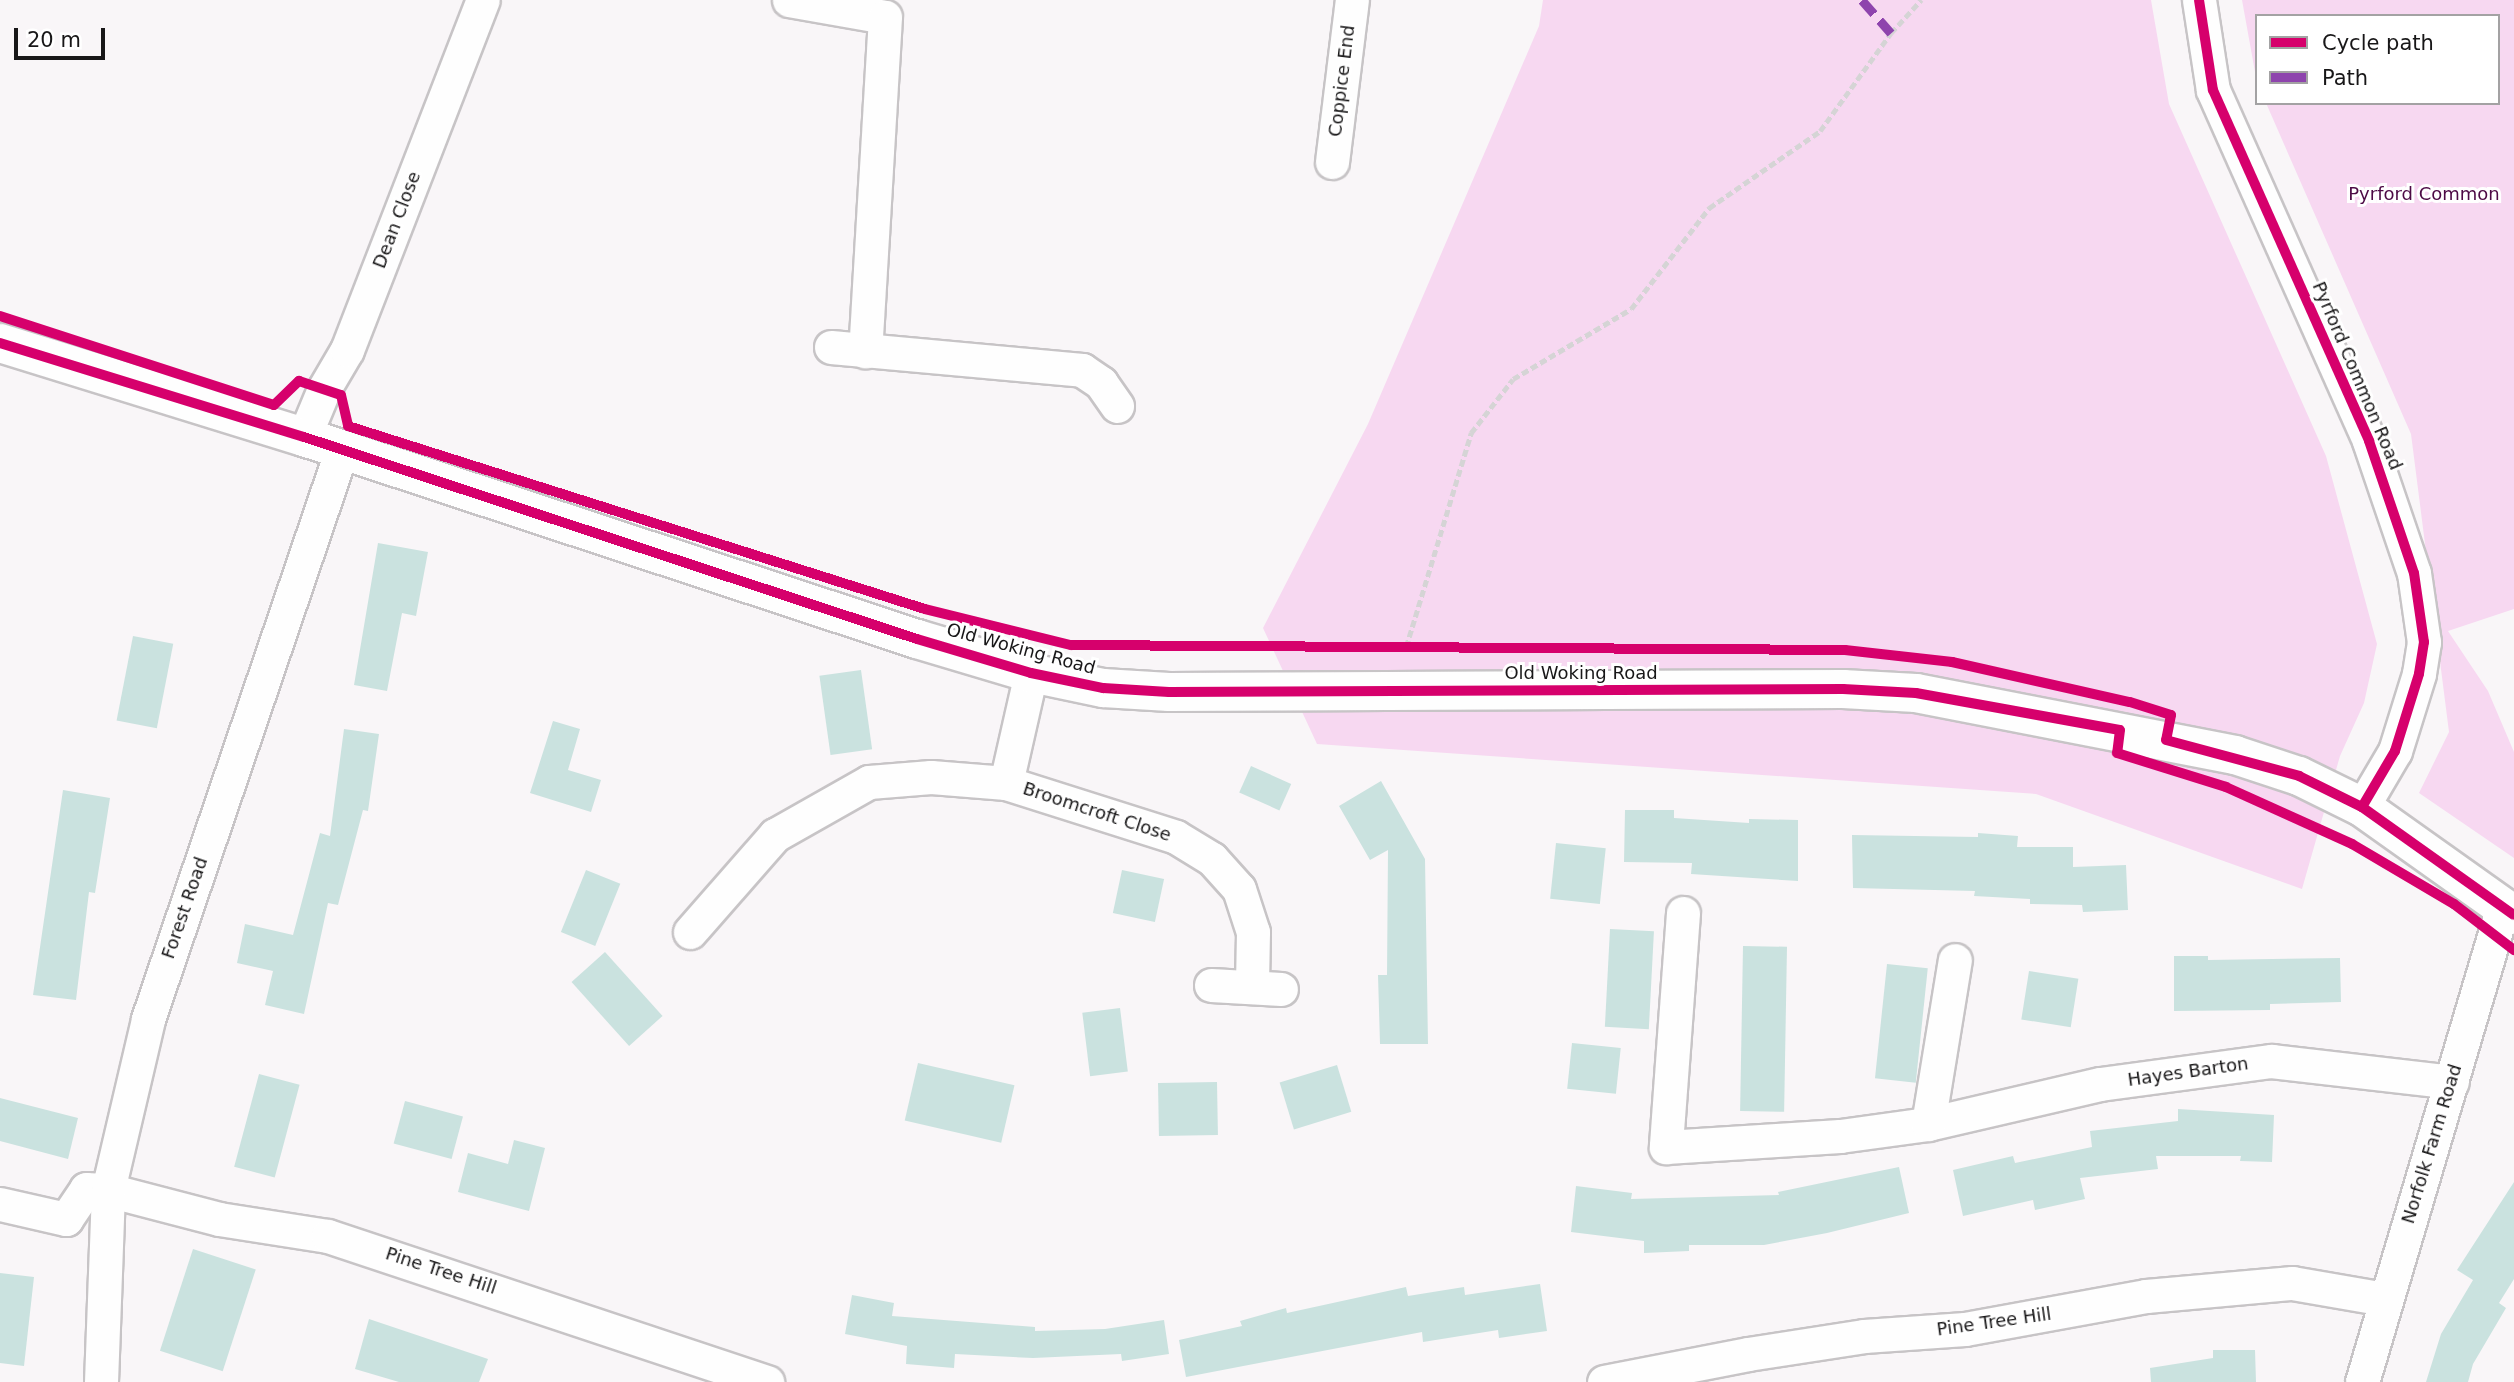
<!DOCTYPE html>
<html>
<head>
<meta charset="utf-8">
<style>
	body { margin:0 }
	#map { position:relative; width:2514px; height:1382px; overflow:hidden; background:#f9f6f8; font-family:"DejaVu Sans",sans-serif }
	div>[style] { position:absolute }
	.green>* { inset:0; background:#f7d8f1 }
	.building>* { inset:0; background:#cae2df; transform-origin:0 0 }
	.path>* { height:4.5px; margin-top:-2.25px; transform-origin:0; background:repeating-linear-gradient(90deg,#d5d4d5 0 7px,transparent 0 10.5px) }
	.roads { filter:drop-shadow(2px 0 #c7c4c6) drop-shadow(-2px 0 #c7c4c6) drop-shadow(0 2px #c7c4c6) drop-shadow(0 -2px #c7c4c6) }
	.minor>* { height:33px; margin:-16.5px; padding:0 16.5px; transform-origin:16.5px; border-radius:16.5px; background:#fefefe }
	.major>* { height:38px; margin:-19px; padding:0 19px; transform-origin:19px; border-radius:19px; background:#fefefe }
	.quiet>* { height:9px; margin-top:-4.5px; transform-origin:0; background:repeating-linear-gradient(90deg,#8e44ad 0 18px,transparent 0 27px) }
	.cycleway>* { height:10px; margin:-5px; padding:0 5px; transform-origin:5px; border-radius:5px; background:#d6006c }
	span { translate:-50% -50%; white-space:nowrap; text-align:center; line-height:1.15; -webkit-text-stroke:6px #fff; paint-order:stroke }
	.street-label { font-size:18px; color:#181718 }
	.park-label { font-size:18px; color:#4d0a45 }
	.legend { position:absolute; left:2255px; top:14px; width:245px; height:91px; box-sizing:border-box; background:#fff; border:2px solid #a3a2a3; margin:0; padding:9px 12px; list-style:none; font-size:21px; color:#181718 }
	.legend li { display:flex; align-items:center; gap:14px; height:35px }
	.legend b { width:35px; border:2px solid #a3a2a3 }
	.scale { position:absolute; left:14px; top:28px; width:91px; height:32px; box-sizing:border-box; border:4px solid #181718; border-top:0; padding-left:9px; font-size:21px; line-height:24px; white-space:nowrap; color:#181718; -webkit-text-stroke:5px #fff; paint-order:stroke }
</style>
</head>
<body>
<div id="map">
	<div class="green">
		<i style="clip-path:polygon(1543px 0,2151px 0,2169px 104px,2326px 456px,2377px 644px,2364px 703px,2340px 756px,2302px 889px,2036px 794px,1317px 744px,1263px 628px,1368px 424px,1539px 26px)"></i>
		<i style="clip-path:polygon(2242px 0,2514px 0,2514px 609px,2448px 631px,2488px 691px,2514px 752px,2514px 858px,2419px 793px,2449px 732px,2411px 434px,2266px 103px,2498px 103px,2498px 16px,2257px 16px,2257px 83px)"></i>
	</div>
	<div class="building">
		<i style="clip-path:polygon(378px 543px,428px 552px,416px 616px,402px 613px,387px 691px,354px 685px)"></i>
		<i style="left:133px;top:636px;width:41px;height:86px;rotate:11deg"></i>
		<i style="left:861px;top:670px;width:80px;height:42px;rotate:82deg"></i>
		<i style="clip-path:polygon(553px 721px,580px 729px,568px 770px,601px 780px,591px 812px,530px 793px)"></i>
		<i style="clip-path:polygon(344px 729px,379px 734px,368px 811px,363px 810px,338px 905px,328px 903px,304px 1014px,265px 1005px,273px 971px,237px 963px,245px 924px,293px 935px,320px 833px,330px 836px)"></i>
		<i style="left:1251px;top:766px;width:44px;height:29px;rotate:24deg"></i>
		<i style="clip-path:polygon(1381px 781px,1425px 859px,1428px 1044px,1380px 1044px,1378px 975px,1387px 975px,1388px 850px,1370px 860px,1339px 806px)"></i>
		<i style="clip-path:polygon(63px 790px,110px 798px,95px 893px,89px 892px,76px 1000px,33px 995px)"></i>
		<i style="clip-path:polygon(1625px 810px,1674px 810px,1674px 818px,1749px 823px,1749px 819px,1798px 820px,1798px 881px,1691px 874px,1692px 863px,1624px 862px)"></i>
		<i style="clip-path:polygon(1978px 833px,2018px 836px,2017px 847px,2073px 847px,2073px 867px,2126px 865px,2128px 910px,2083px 912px,2082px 905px,2030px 904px,2030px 899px,1974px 896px,1975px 891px,1853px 888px,1852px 835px,1978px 837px)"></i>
		<i style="left:1556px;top:843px;width:50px;height:56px;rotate:6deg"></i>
		<i style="left:586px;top:870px;width:37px;height:67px;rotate:22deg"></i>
		<i style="left:1122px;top:870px;width:43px;height:44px;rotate:12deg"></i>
		<i style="left:1610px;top:929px;width:44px;height:98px;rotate:3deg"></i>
		<i style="left:1743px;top:946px;width:44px;height:165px;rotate:1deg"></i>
		<i style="left:605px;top:952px;width:86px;height:45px;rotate:48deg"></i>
		<i style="clip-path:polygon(2174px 956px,2208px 956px,2208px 960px,2340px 958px,2341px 1002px,2270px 1004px,2270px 1010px,2174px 1011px)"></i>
		<i style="left:1887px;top:964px;width:41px;height:115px;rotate:6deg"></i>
		<i style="left:2029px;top:971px;width:50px;height:49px;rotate:9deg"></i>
		<i style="left:1120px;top:1008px;width:64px;height:38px;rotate:83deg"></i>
		<i style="left:1572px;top:1043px;width:49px;height:46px;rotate:6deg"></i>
		<i style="left:918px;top:1063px;width:99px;height:59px;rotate:13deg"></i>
		<i style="left:1337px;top:1065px;width:49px;height:60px;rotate:73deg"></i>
		<i style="left:259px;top:1074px;width:42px;height:96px;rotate:15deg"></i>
		<i style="left:1217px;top:1082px;width:53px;height:59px;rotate:89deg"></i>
		<i style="clip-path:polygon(0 1098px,78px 1118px,68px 1159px,0 1141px)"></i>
		<i style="left:405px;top:1101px;width:60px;height:44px;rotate:15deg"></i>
		<i style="clip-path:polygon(2178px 1109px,2274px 1115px,2272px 1162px,2240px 1161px,2241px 1156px,2156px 1156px,2158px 1169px,2080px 1178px,2085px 1199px,2035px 1210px,2033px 1200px,1963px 1216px,1953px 1170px,2013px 1156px,2015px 1163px,2092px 1147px,2090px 1131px,2178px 1121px)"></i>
		<i style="clip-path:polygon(514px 1140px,545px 1148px,529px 1211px,458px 1192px,468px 1153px,508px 1164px)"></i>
		<i style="clip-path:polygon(1899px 1167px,1909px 1213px,1827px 1233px,1764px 1245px,1689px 1245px,1689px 1251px,1644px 1253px,1644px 1241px,1571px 1232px,1576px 1186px,1632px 1193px,1631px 1199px,1779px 1195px,1778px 1192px)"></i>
		<i style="clip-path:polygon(2514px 1182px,2514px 1279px,2499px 1303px,2506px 1308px,2473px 1364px,2468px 1382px,2426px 1382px,2441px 1334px,2473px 1280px,2457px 1270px)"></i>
		<i style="left:193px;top:1249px;width:66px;height:107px;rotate:18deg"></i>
		<i style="clip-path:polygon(0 1273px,34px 1277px,24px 1366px,0 1363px)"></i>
		<i style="clip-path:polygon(1540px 1284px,1547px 1331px,1499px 1338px,1498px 1330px,1423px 1342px,1422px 1332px,1186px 1377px,1179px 1340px,1242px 1326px,1240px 1321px,1286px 1308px,1287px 1313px,1406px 1287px,1408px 1296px,1464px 1287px,1465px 1295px)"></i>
		<i style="clip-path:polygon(852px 1295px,894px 1303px,892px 1316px,1035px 1327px,1035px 1331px,1105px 1329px,1164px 1320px,1169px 1354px,1122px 1361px,1121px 1354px,1033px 1358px,955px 1354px,954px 1368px,906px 1364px,907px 1346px,845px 1334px)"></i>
		<i style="clip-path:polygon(369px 1319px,488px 1359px,479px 1382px,399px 1382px,355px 1369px)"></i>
		<i style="clip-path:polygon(2213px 1350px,2255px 1350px,2256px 1382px,2151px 1382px,2150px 1368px,2213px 1358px)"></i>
	</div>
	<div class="path">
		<i style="left:1406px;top:647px;width:224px;rotate:-73.1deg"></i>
		<i style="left:1471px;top:433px;width:68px;rotate:-52.1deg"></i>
		<i style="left:1513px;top:379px;width:137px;rotate:-30.7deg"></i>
		<i style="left:1631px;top:309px;width:128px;rotate:-52.3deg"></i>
		<i style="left:1709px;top:208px;width:135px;rotate:-34.7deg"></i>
		<i style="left:1820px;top:131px;width:121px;rotate:-54.1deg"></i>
		<i style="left:1891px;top:33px;width:45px;rotate:-47.7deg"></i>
	</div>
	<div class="roads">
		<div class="minor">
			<i style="left:789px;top:0;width:97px;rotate:10deg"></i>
			<i style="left:885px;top:17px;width:335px;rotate:93.4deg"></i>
			<i style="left:2199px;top:0;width:91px;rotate:81.2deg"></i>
			<i style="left:2213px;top:90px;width:384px;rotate:66deg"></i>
			<i style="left:2369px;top:441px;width:139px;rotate:71.2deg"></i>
			<i style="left:2414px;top:573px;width:70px;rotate:81.8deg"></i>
			<i style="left:2424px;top:642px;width:32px;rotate:99deg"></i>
			<i style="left:2419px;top:674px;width:81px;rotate:107.3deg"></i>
			<i style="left:2395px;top:751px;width:65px;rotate:120.5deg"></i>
			<i style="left:1332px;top:162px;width:163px;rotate:-83deg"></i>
			<i style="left:831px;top:347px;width:252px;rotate:5.2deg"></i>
			<i style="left:1082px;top:370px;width:23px;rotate:34deg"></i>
			<i style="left:1101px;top:383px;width:28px;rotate:55deg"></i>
			<i style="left:304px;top:437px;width:52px;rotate:-67.4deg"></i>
			<i style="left:324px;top:389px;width:45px;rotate:-59.5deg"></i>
			<i style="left:347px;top:350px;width:375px;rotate:-68.8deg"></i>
			<i style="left:1006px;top:783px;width:113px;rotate:-77.2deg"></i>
			<i style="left:1683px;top:913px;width:235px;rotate:94.2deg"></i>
			<i style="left:1666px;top:1147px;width:174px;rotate:-3.6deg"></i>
			<i style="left:1840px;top:1136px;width:89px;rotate:-7.8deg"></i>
			<i style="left:1928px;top:1124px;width:177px;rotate:-13.1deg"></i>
			<i style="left:2100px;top:1084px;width:173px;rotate:-7.7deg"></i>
			<i style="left:2271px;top:1061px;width:182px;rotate:6.6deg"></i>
			<i style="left:690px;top:932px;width:129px;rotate:-48.8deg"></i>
			<i style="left:775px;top:835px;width:108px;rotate:-29.4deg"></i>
			<i style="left:869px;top:782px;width:62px;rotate:-4.6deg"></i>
			<i style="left:931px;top:777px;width:75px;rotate:4.6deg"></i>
			<i style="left:1006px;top:783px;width:178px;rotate:17.6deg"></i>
			<i style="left:1176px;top:837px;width:42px;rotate:31.4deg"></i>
			<i style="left:1212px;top:859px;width:40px;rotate:48deg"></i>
			<i style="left:1239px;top:889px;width:45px;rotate:72deg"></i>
			<i style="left:1253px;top:932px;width:54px;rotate:91.1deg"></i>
			<i style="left:1211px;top:985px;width:70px;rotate:3.3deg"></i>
			<i style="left:1928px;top:1124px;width:166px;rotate:-80.7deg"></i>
			<i style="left:0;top:1204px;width:68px;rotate:12.8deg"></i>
			<i style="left:66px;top:1219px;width:36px;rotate:-56deg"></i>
			<i style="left:86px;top:1189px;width:22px;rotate:3deg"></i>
			<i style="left:108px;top:1190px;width:115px;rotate:14.6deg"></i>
			<i style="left:219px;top:1219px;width:110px;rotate:8.9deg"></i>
			<i style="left:328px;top:1236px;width:463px;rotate:18.4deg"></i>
			<i style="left:101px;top:1382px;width:192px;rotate:-87.9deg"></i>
			<i style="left:108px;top:1190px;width:176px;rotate:-76.8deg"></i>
			<i style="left:148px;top:1019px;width:602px;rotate:-71.2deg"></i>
			<i style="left:1604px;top:1382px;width:147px;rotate:-11deg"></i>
			<i style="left:1748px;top:1354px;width:117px;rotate:-8.8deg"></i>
			<i style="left:1864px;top:1336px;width:101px;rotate:-4deg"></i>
			<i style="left:1965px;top:1329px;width:184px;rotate:-10.3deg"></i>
			<i style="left:2146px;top:1296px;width:147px;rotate:-5.1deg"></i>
			<i style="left:2292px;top:1283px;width:94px;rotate:9.8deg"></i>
			<i style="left:2362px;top:1382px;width:495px;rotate:-73.5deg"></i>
		</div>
		<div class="major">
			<i style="left:0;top:343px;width:318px;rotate:17.2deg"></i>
			<i style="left:304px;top:437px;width:645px;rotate:18.24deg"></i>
			<i style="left:917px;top:639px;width:119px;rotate:16.6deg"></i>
			<i style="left:1031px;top:673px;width:74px;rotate:11.8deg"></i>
			<i style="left:1103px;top:688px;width:66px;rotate:3.5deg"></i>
			<i style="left:1169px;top:692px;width:674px;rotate:-0.26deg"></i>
			<i style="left:1843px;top:689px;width:73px;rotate:3.1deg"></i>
			<i style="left:1916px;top:693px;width:325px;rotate:11deg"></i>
			<i style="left:2235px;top:755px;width:67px;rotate:18.2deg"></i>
			<i style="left:2299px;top:776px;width:70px;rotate:26.2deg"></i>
			<i style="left:2362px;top:807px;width:186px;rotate:35.4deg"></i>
		</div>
	</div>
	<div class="quiet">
		<i style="left:1862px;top:0;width:44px;rotate:48.7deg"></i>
	</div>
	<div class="cycleway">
		<i style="left:2199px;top:0;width:91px;rotate:81.2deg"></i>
		<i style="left:2213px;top:90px;width:384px;rotate:66deg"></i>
		<i style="left:2369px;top:441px;width:139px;rotate:71.2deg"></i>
		<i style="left:2414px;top:573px;width:70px;rotate:81.8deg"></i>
		<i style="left:2424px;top:642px;width:32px;rotate:99deg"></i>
		<i style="left:2419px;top:674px;width:81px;rotate:107.3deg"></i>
		<i style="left:2395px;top:751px;width:65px;rotate:120.5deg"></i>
		<i style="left:0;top:316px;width:288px;rotate:18deg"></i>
		<i style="left:274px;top:405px;width:35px;rotate:-44deg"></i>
		<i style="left:299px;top:381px;width:44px;rotate:18.4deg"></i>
		<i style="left:341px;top:395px;width:32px;rotate:77deg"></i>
		<i style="left:348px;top:426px;width:605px;rotate:17.6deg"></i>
		<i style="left:925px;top:609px;width:150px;rotate:13.9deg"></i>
		<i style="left:1071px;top:645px;width:774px;rotate:0.37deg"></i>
		<i style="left:1845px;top:650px;width:108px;rotate:6.4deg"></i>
		<i style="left:1952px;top:662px;width:182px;rotate:12.7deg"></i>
		<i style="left:2130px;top:702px;width:43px;rotate:17.6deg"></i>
		<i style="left:2171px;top:715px;width:25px;rotate:101deg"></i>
		<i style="left:2166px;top:740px;width:138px;rotate:15.1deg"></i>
		<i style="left:2299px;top:776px;width:70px;rotate:26.2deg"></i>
		<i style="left:2362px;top:807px;width:186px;rotate:35.4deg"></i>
		<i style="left:0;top:343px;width:318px;rotate:17.2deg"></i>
		<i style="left:304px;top:437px;width:645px;rotate:18.24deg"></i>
		<i style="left:917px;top:639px;width:119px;rotate:16.6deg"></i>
		<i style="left:1031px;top:673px;width:74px;rotate:11.8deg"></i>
		<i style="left:1103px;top:688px;width:66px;rotate:3.5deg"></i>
		<i style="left:1169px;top:692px;width:674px;rotate:-0.26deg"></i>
		<i style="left:1843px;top:689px;width:73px;rotate:3.1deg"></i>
		<i style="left:1916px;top:693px;width:207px;rotate:10.3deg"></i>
		<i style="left:2120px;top:730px;width:23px;rotate:97deg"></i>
		<i style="left:2117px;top:753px;width:114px;rotate:17.3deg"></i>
		<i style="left:2226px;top:787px;width:138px;rotate:24.3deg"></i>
		<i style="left:2352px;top:844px;width:118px;rotate:30.5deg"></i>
		<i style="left:2454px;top:904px;width:76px;rotate:37.5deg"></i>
	</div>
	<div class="street-label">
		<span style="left:1342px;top:81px;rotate:-83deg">Coppice End</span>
		<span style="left:397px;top:220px;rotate:-69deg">Dean Close</span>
		<span style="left:2357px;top:376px;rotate:67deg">Pyrford Common Road</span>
		<span style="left:1021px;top:649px;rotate:15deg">Old Woking Road</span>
		<span style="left:1581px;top:673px">Old Woking Road</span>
		<span style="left:1097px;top:812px;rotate:18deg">Broomcroft Close</span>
		<span style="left:185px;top:908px;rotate:-71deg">Forest Road</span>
		<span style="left:2188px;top:1072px;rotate:-8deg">Hayes Barton</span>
		<span style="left:2432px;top:1144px;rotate:-73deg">Norfolk Farm Road</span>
		<span style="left:441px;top:1271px;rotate:18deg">Pine Tree Hill</span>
		<span style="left:1994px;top:1322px;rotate:-8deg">Pine Tree Hill</span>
	</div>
	<div class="park-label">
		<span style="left:2424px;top:194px">Pyrford Common</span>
	</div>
	<ul class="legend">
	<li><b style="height:9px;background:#d6006c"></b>Cycle path</li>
	<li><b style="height:9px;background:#8e44ad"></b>Path</li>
	</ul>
	<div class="scale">20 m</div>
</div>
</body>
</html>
